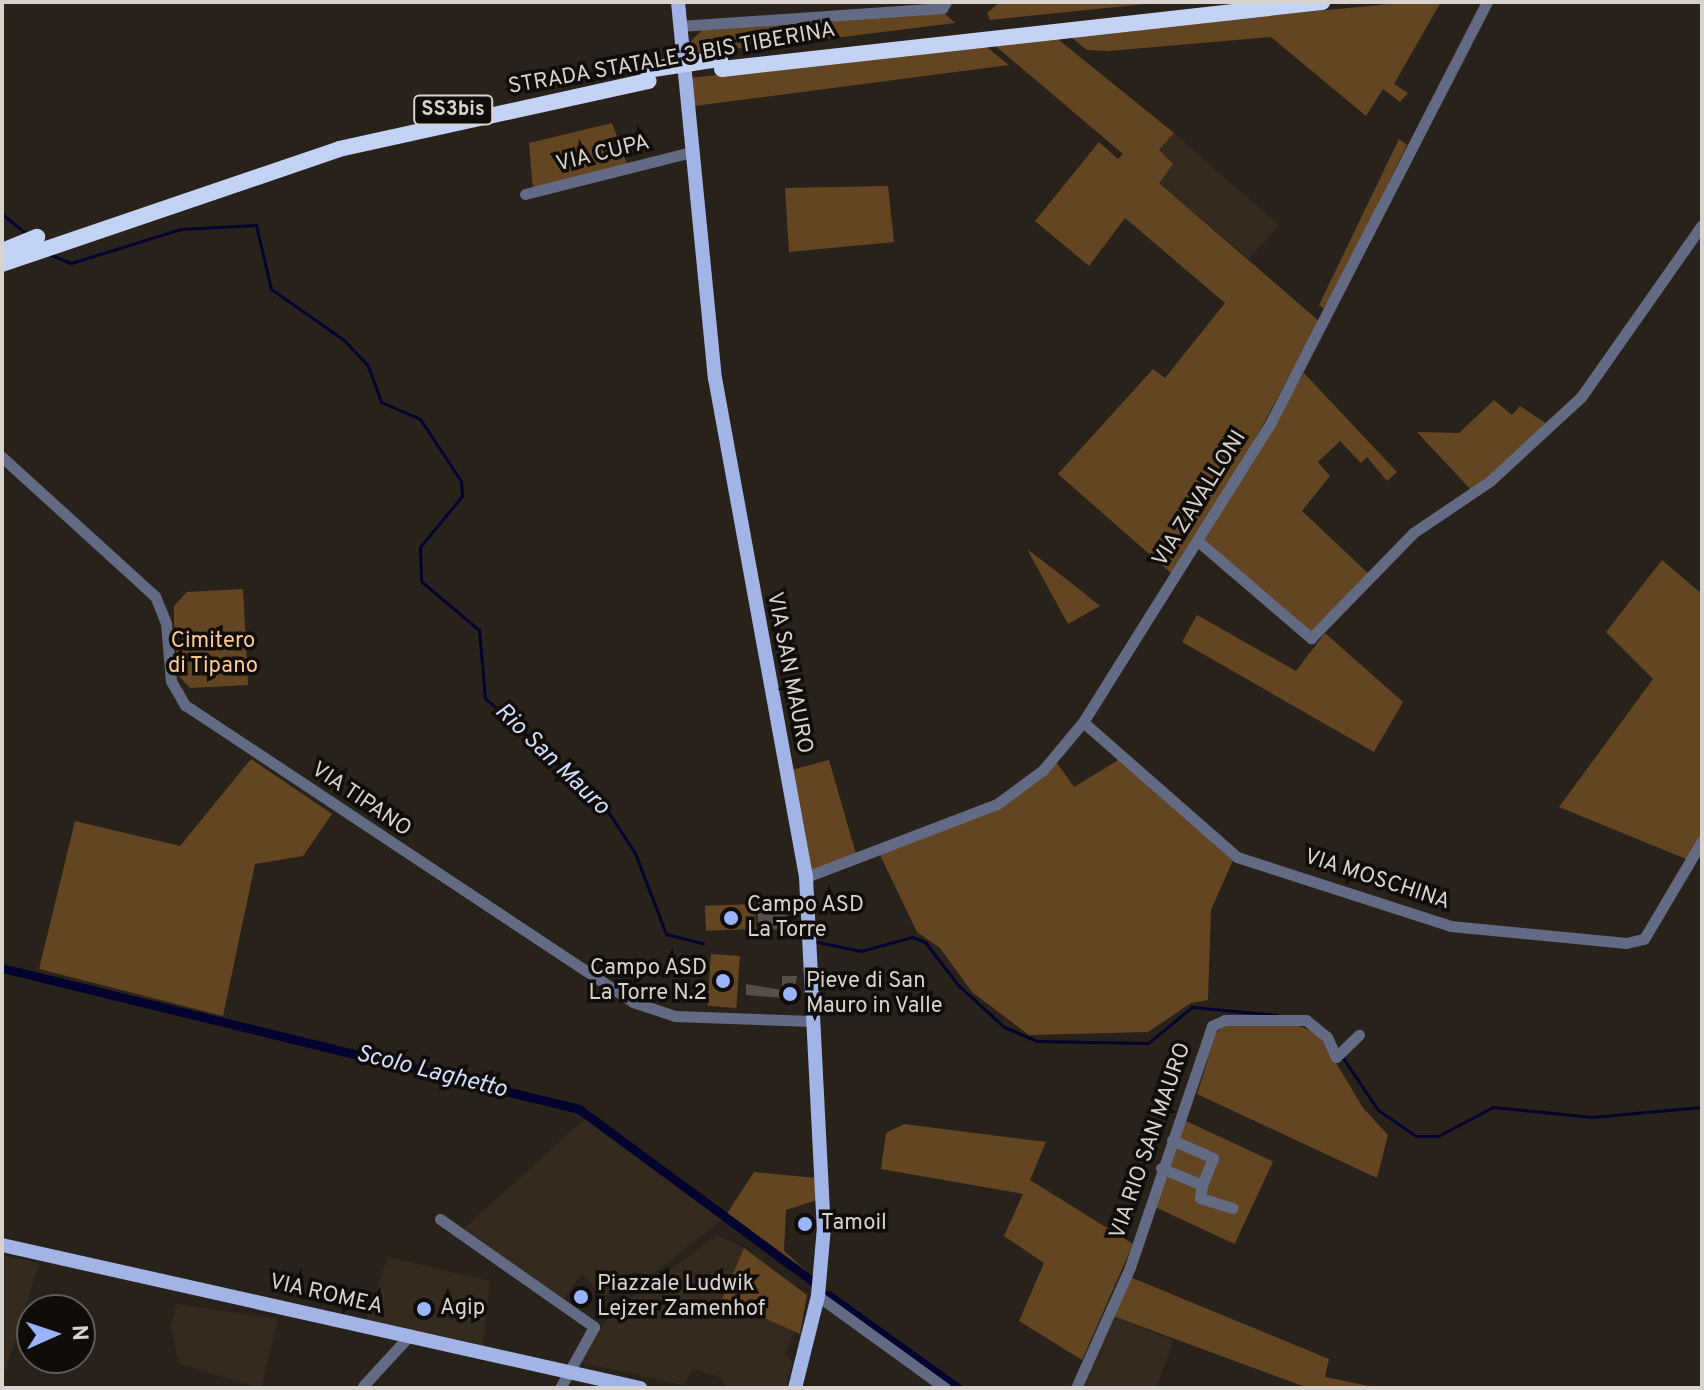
<!DOCTYPE html>
<html>
<head>
<meta charset="utf-8">
<style>
	body { margin:0 }
	#map { position:relative; width:1704px; height:1390px; overflow:hidden; background:#28221b; font-family:Overpass,sans-serif }
	div>[style] { position:absolute }
	.built>* { inset:0; background:#352a1e }
	.green>* { inset:0; background:#634522; transform-origin:0 0 }
	.stream>* { height:3px; margin:-1.5px; padding:0 1.5px; transform-origin:1.5px; border-radius:1.5px; background:#02032e }
	.canal>* { height:9px; margin:-4.5px; padding:0 4.5px; transform-origin:4.5px; border-radius:4.5px; background:#02032e }
	.building>* { inset:0; background:#564e47; transform-origin:0 0 }
	.minor>* { height:11px; margin:-5.5px; padding:0 5.5px; transform-origin:5.5px; border-radius:5.5px; background:#626b83 }
	.major>* { height:14px; margin:-7px; padding:0 7px; transform-origin:7px; border-radius:7px; background:#a2b4e5 }
	.highway>* { height:16px; margin:-8px; padding:0 8px; transform-origin:8px; border-radius:8px; background:#c4d2f6 }
	.highway-bridge>* { height:16px; margin:-8px; padding:0 8px; transform-origin:8px; border-radius:8px; background:#c4d2f6 }
	.dots>* { width:22px; height:22px; translate:-50% -50%; box-sizing:border-box; border:4px solid #0f0c09; border-radius:50% }
	span { translate:-50% -50%; white-space:nowrap; text-align:center; line-height:1.15; -webkit-text-stroke:7px #0f0c09; paint-order:stroke }
	.shield-label span { padding:2px 6px; background:#0f0c09; border:2px solid; border-radius:6px; -webkit-text-stroke-width:0 }
	.shield-label { font-size:20px; color:#d8d3cf; font-weight:700 }
	.street-label { font-size:22px; color:#d8d3cf }
	.park-label { font-size:22px; color:#fdc991 }
	.poi-label { font-size:22px; color:#d8d3cf }
	.left { translate:0 -50%; text-align:left }
	.right { translate:-100% -50%; text-align:right }
	.water-label { font-size:24px; color:#d0ddfd; font-style:italic }
	.frame { position:absolute; inset:0; border:4px solid #d8d3cf; pointer-events:none }
	.north { position:absolute; left:16px; top:1294px; width:80px; height:80px; box-sizing:border-box; background:#0f0c09; border:2px solid #5f5c58; border-radius:50%; rotate:87deg; font-size:22px; font-weight:700; line-height:32px; text-align:center; color:#d8d3cf }
	.north::after { content:''; display:block; margin:auto; width:28px; height:36px; background:#9ab5fd; clip-path:polygon(50% 0,100% 100%,50% 72%,0 100%) }
</style>
</head>
<body>
<div id="map">
	<div class="built">
		<i style="clip-path:polygon(1174px 133px,1279px 225px,1249px 259px,1159px 183px,1158px 151px)"></i>
		<i style="clip-path:polygon(588px 1116px,724px 1218px,646px 1279px,636px 1271px,602px 1298px,582px 1273px,563px 1301px,461px 1231px)"></i>
		<i style="clip-path:polygon(717px 1235px,744px 1248px,722px 1299px,794px 1331px,785px 1355px,793px 1362px,786px 1388px,726px 1388px,722px 1378px,694px 1369px,683px 1385px,583px 1363px,581px 1354px,613px 1312px)"></i>
		<i style="clip-path:polygon(2px 1255px,39px 1263px,2px 1382px)"></i>
		<i style="clip-path:polygon(388px 1257px,490px 1281px,483px 1345px,366px 1320px)"></i>
		<i style="clip-path:polygon(176px 1304px,278px 1319px,261px 1388px,179px 1364px,171px 1326px)"></i>
		<i style="clip-path:polygon(1113px 1316px,1174px 1341px,1156px 1388px,1079px 1388px)"></i>
	</div>
	<div class="green">
		<i style="clip-path:polygon(1000px 2px,1165px 2px,990px 20px,987px 13px)"></i>
		<i style="clip-path:polygon(1410px 2px,1441px 2px,1394px 84px,1408px 93px,1400px 102px,1383px 89px,1366px 116px,1271px 37px,1109px 51px,1087px 50px,1068px 35px)"></i>
		<i style="clip-path:polygon(942px 11px,955px 23px,810px 41px,790px 38px,691px 58px,690px 42px,702px 30px)"></i>
		<i style="clip-path:polygon(1054px 36px,1174px 133px,1159px 150px,1173px 164px,1159px 183px,1319px 321px,1251px 447px,1172px 574px,1058px 474px,1153px 369px,1165px 378px,1225px 303px,1125px 218px,1089px 266px,1035px 221px,1099px 142px,1118px 159px,1123px 154px,992px 43px)"></i>
		<i style="clip-path:polygon(983px 44px,1009px 65px,694px 106px,690px 78px)"></i>
		<i style="clip-path:polygon(612px 123px,627px 164px,533px 189px,529px 143px)"></i>
		<i style="clip-path:polygon(1399px 139px,1407px 145px,1325px 310px,1319px 305px)"></i>
		<i style="clip-path:polygon(888px 186px,894px 242px,789px 252px,785px 188px)"></i>
		<i style="clip-path:polygon(1304px 373px,1397px 472px,1387px 481px,1367px 457px,1361px 463px,1340px 441px,1318px 462px,1330px 476px,1302px 511px,1370px 575px,1310px 636px,1203px 543px)"></i>
		<i style="clip-path:polygon(1494px 400px,1512px 415px,1520px 406px,1550px 426px,1473px 492px,1417px 432px,1459px 433px)"></i>
		<i style="clip-path:polygon(1027px 549px,1074px 585px,1100px 606px,1068px 624px)"></i>
		<i style="clip-path:polygon(1662px 560px,1702px 594px,1702px 846px,1691px 861px,1559px 807px,1653px 679px,1606px 632px)"></i>
		<i style="clip-path:polygon(243px 589px,248px 685px,190px 688px,175px 672px,176px 645px,185px 635px,174px 626px,174px 606px,187px 592px)"></i>
		<i style="clip-path:polygon(1197px 615px,1296px 671px,1325px 633px,1403px 702px,1374px 752px,1182px 642px)"></i>
		<i style="clip-path:polygon(251px 759px,332px 814px,303px 856px,255px 864px,223px 1016px,39px 969px,75px 821px,180px 846px)"></i>
		<i style="clip-path:polygon(1120px 759px,1234px 858px,1211px 910px,1208px 1000px,1191px 1003px,1148px 1032px,1029px 1035px,972px 992px,940px 948px,917px 932px,879px 853px,991px 812px,1057px 763px,1074px 787px)"></i>
		<i style="clip-path:polygon(829px 760px,856px 854px,808px 871px,791px 770px)"></i>
		<i style="left:755px;top:904px;width:25px;height:50px;rotate:88deg"></i>
		<i style="left:711px;top:954px;width:29px;height:52px;rotate:4deg"></i>
		<i style="clip-path:polygon(1290px 1023px,1318px 1033px,1363px 1108px,1388px 1135px,1377px 1178px,1197px 1094px,1216px 1033px,1225px 1025px)"></i>
		<i style="left:1186px;top:1121px;width:96px;height:91px;rotate:25deg"></i>
		<i style="clip-path:polygon(904px 1124px,1046px 1142px,1030px 1180px,1133px 1244px,1082px 1360px,1019px 1321px,1044px 1263px,1004px 1236px,1023px 1194px,881px 1169px,886px 1133px)"></i>
		<i style="clip-path:polygon(754px 1172px,816px 1178px,817px 1200px,786px 1210px,784px 1251px,812px 1276px,811px 1286px,724px 1218px)"></i>
		<i style="clip-path:polygon(744px 1248px,807px 1295px,800px 1334px,722px 1299px)"></i>
		<i style="clip-path:polygon(1130px 1277px,1329px 1359px,1325px 1377px,1379px 1388px,1308px 1388px,1113px 1316px)"></i>
	</div>
	<div class="stream">
		<i style="left:2px;top:214px;width:32px;rotate:39deg"></i>
		<i style="left:51px;top:255px;width:22px;rotate:22deg"></i>
		<i style="left:71px;top:263px;width:115px;rotate:-17.2deg"></i>
		<i style="left:181px;top:229px;width:75px;rotate:-3.1deg"></i>
		<i style="left:256px;top:225px;width:66px;rotate:76.8deg"></i>
		<i style="left:271px;top:289px;width:89px;rotate:34.9deg"></i>
		<i style="left:344px;top:340px;width:35px;rotate:47deg"></i>
		<i style="left:368px;top:366px;width:38px;rotate:70deg"></i>
		<i style="left:381px;top:402px;width:43px;rotate:23.6deg"></i>
		<i style="left:420px;top:419px;width:74px;rotate:56.5deg"></i>
		<i style="left:461px;top:481px;width:15px;rotate:86deg"></i>
		<i style="left:462px;top:496px;width:66px;rotate:129.5deg"></i>
		<i style="left:420px;top:547px;width:34px;rotate:88deg"></i>
		<i style="left:421px;top:581px;width:76px;rotate:40.2deg"></i>
		<i style="left:479px;top:630px;width:68px;rotate:85deg"></i>
		<i style="left:485px;top:698px;width:155px;rotate:41.6deg"></i>
		<i style="left:601px;top:801px;width:62px;rotate:56.8deg"></i>
		<i style="left:635px;top:853px;width:87px;rotate:69.1deg"></i>
		<i style="left:666px;top:934px;width:38px;rotate:14deg"></i>
		<i style="left:813px;top:941px;width:49px;rotate:11.8deg"></i>
		<i style="left:861px;top:951px;width:53px;rotate:-15.4deg"></i>
		<i style="left:912px;top:937px;width:14px;rotate:21deg"></i>
		<i style="left:925px;top:942px;width:56px;rotate:52.3deg"></i>
		<i style="left:959px;top:986px;width:61px;rotate:42.3deg"></i>
		<i style="left:1004px;top:1027px;width:36px;rotate:23deg"></i>
		<i style="left:1037px;top:1041px;width:111px;rotate:1deg"></i>
		<i style="left:1148px;top:1043px;width:57px;rotate:-39.3deg"></i>
		<i style="left:1192px;top:1007px;width:85px;rotate:5.4deg"></i>
		<i style="left:1341px;top:1055px;width:66px;rotate:56.1deg"></i>
		<i style="left:1378px;top:1110px;width:46px;rotate:34.4deg"></i>
		<i style="left:1416px;top:1136px;width:22px"></i>
		<i style="left:1438px;top:1136px;width:62px;rotate:-27.8deg"></i>
		<i style="left:1493px;top:1107px;width:100px;rotate:5.8deg"></i>
		<i style="left:1592px;top:1117px;width:110px;rotate:-5.2deg"></i>
	</div>
	<div class="canal">
		<i style="left:2px;top:968px;width:594px;rotate:13.73deg"></i>
		<i style="left:579px;top:1109px;width:290px;rotate:36.4deg"></i>
		<i style="left:828px;top:1295px;width:160px;rotate:35.6deg"></i>
	</div>
	<div class="building">
		<i style="left:786px;top:896px;width:33px;height:29px;rotate:88deg"></i>
		<i style="clip-path:polygon(782px 976px,797px 976px,792px 1006px,782px 998px,746px 995px,746px 984px,782px 990px)"></i>
	</div>
	<div class="minor">
		<i style="left:680px;top:26px;width:263px;rotate:-3.9deg"></i>
		<i style="left:942px;top:8px;width:7px;rotate:-56deg"></i>
		<i style="left:525px;top:194px;width:171px;rotate:-14.2deg"></i>
		<i style="left:2px;top:457px;width:207px;rotate:42.3deg"></i>
		<i style="left:155px;top:596px;width:29px;rotate:68deg"></i>
		<i style="left:166px;top:623px;width:58px;rotate:85.1deg"></i>
		<i style="left:171px;top:681px;width:28px;rotate:60deg"></i>
		<i style="left:185px;top:705px;width:538px;rotate:33.54deg"></i>
		<i style="left:633px;top:1002px;width:44px;rotate:18.4deg"></i>
		<i style="left:675px;top:1016px;width:138px;rotate:2.1deg"></i>
		<i style="left:1199px;top:542px;width:148px;rotate:40.6deg"></i>
		<i style="left:1311px;top:638px;width:146px;rotate:-45.8deg"></i>
		<i style="left:1413px;top:533px;width:93px;rotate:-34deg"></i>
		<i style="left:1490px;top:481px;width:124px;rotate:-42.7deg"></i>
		<i style="left:1581px;top:397px;width:210px;rotate:-54.9deg"></i>
		<i style="left:1083px;top:722px;width:205px;rotate:41.2deg"></i>
		<i style="left:1237px;top:857px;width:224px;rotate:17.9deg"></i>
		<i style="left:1450px;top:926px;width:177px;rotate:5.5deg"></i>
		<i style="left:1626px;top:943px;width:18px;rotate:-13deg"></i>
		<i style="left:1644px;top:939px;width:114px;rotate:-59.4deg"></i>
		<i style="left:806px;top:877px;width:204px;rotate:-20.9deg"></i>
		<i style="left:997px;top:804px;width:57px;rotate:-36.5deg"></i>
		<i style="left:1043px;top:770px;width:62px;rotate:-50.2deg"></i>
		<i style="left:1083px;top:722px;width:352px;rotate:-57.9deg"></i>
		<i style="left:1270px;top:424px;width:475px;rotate:-62.8deg"></i>
		<i style="left:1172px;top:1140px;width:45px;rotate:23.7deg"></i>
		<i style="left:1213px;top:1158px;width:29px;rotate:112deg"></i>
		<i style="left:1161px;top:1168px;width:44px;rotate:22.5deg"></i>
		<i style="left:1202px;top:1185px;width:13px;rotate:99deg"></i>
		<i style="left:1200px;top:1198px;width:34px;rotate:17deg"></i>
		<i style="left:440px;top:1219px;width:188px;rotate:35deg"></i>
		<i style="left:594px;top:1327px;width:70px;rotate:119.1deg"></i>
		<i style="left:818px;top:1296px;width:157px;rotate:35.9deg"></i>
		<i style="left:363px;top:1386px;width:68px;rotate:-47.4deg"></i>
		<i style="left:1076px;top:1388px;width:133px;rotate:-65.9deg"></i>
		<i style="left:1130px;top:1267px;width:255px;rotate:-71.2deg"></i>
		<i style="left:1212px;top:1026px;width:14px;rotate:-25deg"></i>
		<i style="left:1225px;top:1020px;width:81px"></i>
		<i style="left:1306px;top:1020px;width:27px;rotate:39deg"></i>
		<i style="left:1327px;top:1037px;width:22px;rotate:66deg"></i>
		<i style="left:1336px;top:1057px;width:32px;rotate:-44deg"></i>
	</div>
	<div class="major">
		<i style="left:678px;top:2px;width:378px;rotate:84.4deg"></i>
		<i style="left:715px;top:378px;width:507px;rotate:79.66deg"></i>
		<i style="left:806px;top:877px;width:350px;rotate:87.1deg"></i>
		<i style="left:824px;top:1227px;width:69px;rotate:95deg"></i>
		<i style="left:818px;top:1296px;width:95px;rotate:104deg"></i>
		<i style="left:2px;top:1245px;width:654px;rotate:12.63deg"></i>
	</div>
	<div class="highway">
		<i style="left:722px;top:69px;width:604px;rotate:-6.37deg"></i>
		<i style="left:2px;top:251px;width:38px;rotate:-22deg"></i>
		<i style="left:2px;top:264px;width:356px;rotate:-18.8deg"></i>
		<i style="left:339px;top:149px;width:317px;rotate:-12.4deg"></i>
	</div>
	<div class="highway-bridge">
		<i style="left:647px;top:70px;width:74px;rotate:-8.6deg"></i>
	</div>
	<div class="dots">
		<i style="left:731px;top:918px;background:#9ab5fd"></i>
		<i style="left:723px;top:981px;background:#9ab5fd"></i>
		<i style="left:790px;top:994px;background:#9ab5fd"></i>
		<i style="left:805px;top:1224px;background:#9ab5fd"></i>
		<i style="left:581px;top:1297px;background:#9ab5fd"></i>
		<i style="left:424px;top:1309px;background:#9ab5fd"></i>
	</div>
	<div class="shield-label">
		<span style="left:453px;top:110px">SS3bis</span>
	</div>
	<div class="street-label">
		<span style="left:672px;top:59px;rotate:-10deg">STRADA STATALE 3 BIS TIBERINA</span>
		<span style="left:603px;top:154px;rotate:-14deg">VIA CUPA</span>
		<span style="left:1200px;top:499px;rotate:-58deg">VIA ZAVALLONI</span>
		<span style="left:789px;top:673px;rotate:79deg">VIA SAN MAURO</span>
		<span style="left:361px;top:800px;rotate:34deg">VIA TIPANO</span>
		<span style="left:1377px;top:880px;rotate:18deg">VIA MOSCHINA</span>
		<span style="left:1151px;top:1141px;rotate:-71deg">VIA RIO SAN MAURO</span>
		<span style="left:326px;top:1295px;rotate:13deg">VIA ROMEA</span>
	</div>
	<div class="park-label">
		<span style="left:213px;top:654px">Cimitero<br>di Tipano</span>
	</div>
	<div class="poi-label">
		<span class="left" style="left:747px;top:918px">Campo ASD<br>La Torre</span>
		<span class="right" style="left:707px;top:981px">Campo ASD<br>La Torre N.2</span>
		<span class="left" style="left:806px;top:994px">Pieve di San<br>Mauro in Valle</span>
		<span class="left" style="left:821px;top:1224px">Tamoil</span>
		<span class="left" style="left:597px;top:1297px">Piazzale Ludwik<br>Lejzer Zamenhof</span>
		<span class="left" style="left:440px;top:1309px">Agip</span>
	</div>
	<div class="water-label">
		<span style="left:551px;top:760px;rotate:44deg">Rio San Mauro</span>
		<span style="left:431px;top:1073px;rotate:14deg">Scolo Laghetto</span>
	</div>
	<div class="frame"></div>
	<div class="north">N</div>
</div>
</body>
</html>
